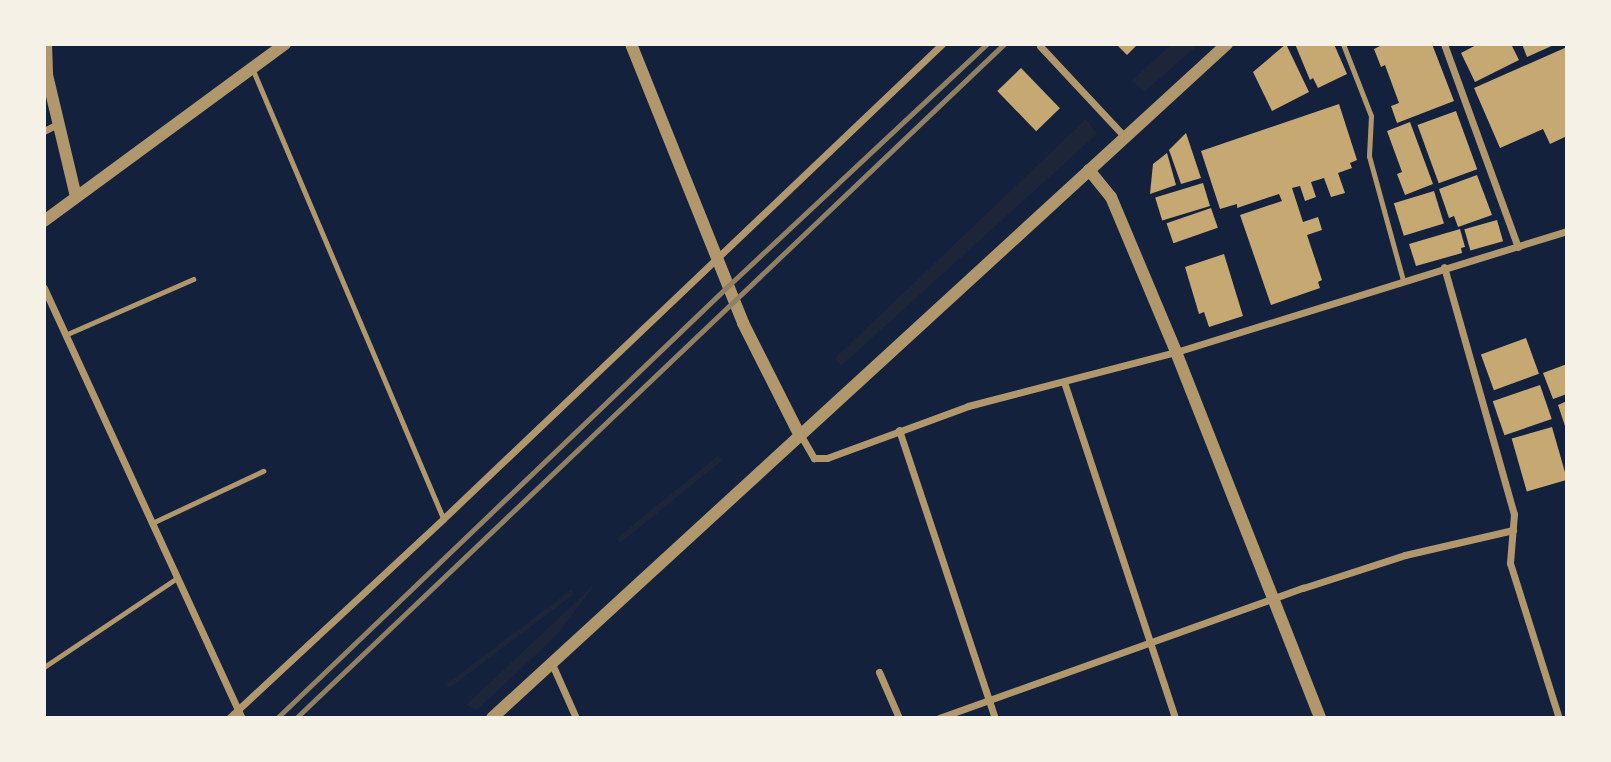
<!DOCTYPE html>
<html>
<head>
<meta charset="utf-8">
<style>
	body { margin:0 }
	#map { position:relative; width:1611px; height:762px; overflow:hidden; background:#14213d; font-family:Commissioner,sans-serif }
	div>[style] { position:absolute }
	.green>* { inset:0; background:#1d2539; transform-origin:0 0 }
	.building>* { inset:0; background:#c6a872; transform-origin:0 0 }
	.service>* { height:5px; margin:-2.5px; padding:0 2.5px; transform-origin:2.5px; border-radius:2.5px; background:#b1986c }
	.minor>* { height:7px; margin:-3.5px; padding:0 3.5px; transform-origin:3.5px; border-radius:3.5px; background:#b1986c }
	.tertiary>* { height:12px; margin:-6px; padding:0 6px; transform-origin:6px; border-radius:6px; background:#b1986c }
	.rail>* { height:5px; margin:-2.5px; padding:0 2.5px; transform-origin:2.5px; border-radius:2.5px; background:#918062 }
	span { translate:-50% -50%; white-space:nowrap; text-align:center; line-height:1.15; -webkit-text-stroke:7px #f6f1e7; paint-order:stroke }
	.frame { position:absolute; inset:0; border:46px solid #f6f1e7; pointer-events:none }
</style>
</head>
<body>
<div id="map">
	<div class="green">
		<i style="clip-path:polygon(1172px 44px,1199px 44px,1145px 91px,1131px 81px)"></i>
		<i style="clip-path:polygon(1086px 119px,1097px 134px,841px 366px,835px 358px)"></i>
		<i style="left:718px;top:456px;width:6px;height:131px;rotate:51deg"></i>
		<i style="clip-path:polygon(596px 583px,556px 636px,477px 710px,466px 705px)"></i>
		<i style="left:571px;top:590px;width:5px;height:156px;rotate:53deg"></i>
	</div>
	<div class="building">
		<i style="clip-path:polygon(1116px 44px,1138px 44px,1127px 55px)"></i>
		<i style="clip-path:polygon(1286px 44px,1309px 92px,1272px 111px,1253px 72px)"></i>
		<i style="clip-path:polygon(1295px 44px,1334px 44px,1347px 74px,1318px 88px,1313px 78px,1310px 80px)"></i>
		<i style="clip-path:polygon(1384px 44px,1432px 44px,1454px 101px,1397px 123px,1391px 106px,1399px 103px,1385px 65px,1381px 67px,1374px 49px)"></i>
		<i style="clip-path:polygon(1478px 44px,1511px 44px,1519px 60px,1475px 82px,1461px 53px)"></i>
		<i style="clip-path:polygon(1522px 44px,1556px 44px,1527px 57px)"></i>
		<i style="clip-path:polygon(1567px 47px,1567px 136px,1550px 144px,1543px 129px,1500px 148px,1474px 88px)"></i>
		<i style="left:1021px;top:68px;width:56px;height:33px;rotate:46deg"></i>
		<i style="clip-path:polygon(1339px 104px,1357px 160px,1350px 163px,1352px 168px,1338px 173px,1345px 193px,1331px 197px,1324px 178px,1311px 182px,1316px 197px,1305px 201px,1300px 186px,1292px 188px,1303px 222px,1318px 217px,1322px 230px,1307px 235px,1322px 280px,1318px 282px,1320px 288px,1271px 305px,1240px 215px,1282px 201px,1279px 194px,1237px 208px,1237px 204px,1220px 209px,1201px 151px)"></i>
		<i style="left:1456px;top:111px;width:62px;height:41px;rotate:70deg"></i>
		<i style="clip-path:polygon(1410px 122px,1433px 184px,1405px 195px,1397px 174px,1402px 172px,1387px 131px)"></i>
		<i style="clip-path:polygon(1186px 133px,1201px 178px,1181px 184px,1169px 150px)"></i>
		<i style="clip-path:polygon(1167px 153px,1176px 185px,1150px 194px,1153px 164px)"></i>
		<i style="clip-path:polygon(1477px 175px,1492px 215px,1458px 227px,1454px 216px,1449px 218px,1439px 189px)"></i>
		<i style="left:1203px;top:183px;width:24px;height:50px;rotate:73deg"></i>
		<i style="left:1434px;top:191px;width:34px;height:42px;rotate:73deg"></i>
		<i style="left:1211px;top:208px;width:21px;height:47px;rotate:71deg"></i>
		<i style="left:1497px;top:220px;width:22px;height:34px;rotate:74deg"></i>
		<i style="clip-path:polygon(1460px 229px,1465px 247px,1461px 248px,1462px 253px,1416px 266px,1409px 244px)"></i>
		<i style="clip-path:polygon(1224px 254px,1243px 316px,1209px 327px,1204px 312px,1199px 314px,1185px 267px)"></i>
		<i style="left:1526px;top:338px;width:38px;height:48px;rotate:70deg"></i>
		<i style="clip-path:polygon(1567px 364px,1567px 394px,1553px 399px,1543px 373px)"></i>
		<i style="left:1540px;top:385px;width:36px;height:50px;rotate:71deg"></i>
		<i style="clip-path:polygon(1567px 401px,1567px 432px,1558px 405px)"></i>
		<i style="left:1552px;top:427px;width:55px;height:42px;rotate:74deg"></i>
	</div>
	<div class="service">
		<i style="left:1343px;top:44px;width:77px;rotate:68.7deg"></i>
		<i style="left:1371px;top:116px;width:40px;rotate:92.9deg"></i>
		<i style="left:1369px;top:156px;width:129px;rotate:74.7deg"></i>
		<i style="left:252px;top:68px;width:490px;rotate:67deg"></i>
		<i style="left:65px;top:335px;width:140px;rotate:-23.6deg"></i>
		<i style="left:152px;top:523px;width:123px;rotate:-25.1deg"></i>
		<i style="left:44px;top:667px;width:160px;rotate:-33.8deg"></i>
	</div>
	<div class="minor">
		<i style="left:1444px;top:44px;width:216px;rotate:70deg"></i>
		<i style="left:1040px;top:46px;width:125px;rotate:47deg"></i>
		<i style="left:44px;top:131px;width:16px;rotate:-27deg"></i>
		<i style="left:1444px;top:267px;width:257px;rotate:74.2deg"></i>
		<i style="left:1514px;top:514px;width:49px;rotate:94.7deg"></i>
		<i style="left:1510px;top:563px;width:163px;rotate:72.5deg"></i>
		<i style="left:44px;top:288px;width:473px;rotate:65.3deg"></i>
		<i style="left:1064px;top:382px;width:354px;rotate:71.7deg"></i>
		<i style="left:899px;top:430px;width:304px;rotate:71.6deg"></i>
		<i style="left:800px;top:434px;width:28px;rotate:60deg"></i>
		<i style="left:814px;top:458px;width:13px"></i>
		<i style="left:827px;top:458px;width:150px;rotate:-20.2deg"></i>
		<i style="left:968px;top:406px;width:215px;rotate:-14.6deg"></i>
		<i style="left:1176px;top:352px;width:409px;rotate:-17.2deg"></i>
		<i style="left:552px;top:664px;width:59px;rotate:66deg"></i>
		<i style="left:879px;top:672px;width:50px;rotate:66.5deg"></i>
		<i style="left:229px;top:718px;width:292px;rotate:-42.9deg"></i>
		<i style="left:443px;top:519px;width:689px;rotate:-43.59deg"></i>
		<i style="left:939px;top:718px;width:387px;rotate:-19.7deg"></i>
		<i style="left:1303px;top:588px;width:107px;rotate:-17.9deg"></i>
		<i style="left:1405px;top:555px;width:111px;rotate:-13deg"></i>
	</div>
	<div class="tertiary">
		<i style="left:46px;top:44px;width:31px;rotate:88deg"></i>
		<i style="left:47px;top:75px;width:125px;rotate:76.6deg"></i>
		<i style="left:631px;top:44px;width:301px;rotate:68.1deg"></i>
		<i style="left:743px;top:323px;width:124px;rotate:63.2deg"></i>
		<i style="left:1089px;top:170px;width:35px;rotate:51deg"></i>
		<i style="left:1111px;top:197px;width:168px;rotate:67.2deg"></i>
		<i style="left:1176px;top:352px;width:393px;rotate:68.5deg"></i>
		<i style="left:44px;top:221px;width:299px;rotate:-36.3deg"></i>
		<i style="left:492px;top:718px;width:997px;rotate:-42.52deg"></i>
	</div>
	<div class="rail">
		<i style="left:277px;top:718px;width:625px;rotate:-43.77deg"></i>
		<i style="left:728px;top:286px;width:354px;rotate:-43.1deg"></i>
		<i style="left:296px;top:718px;width:978px;rotate:-43.59deg"></i>
	</div>
	<div class="frame"></div>
</div>
</body>
</html>
